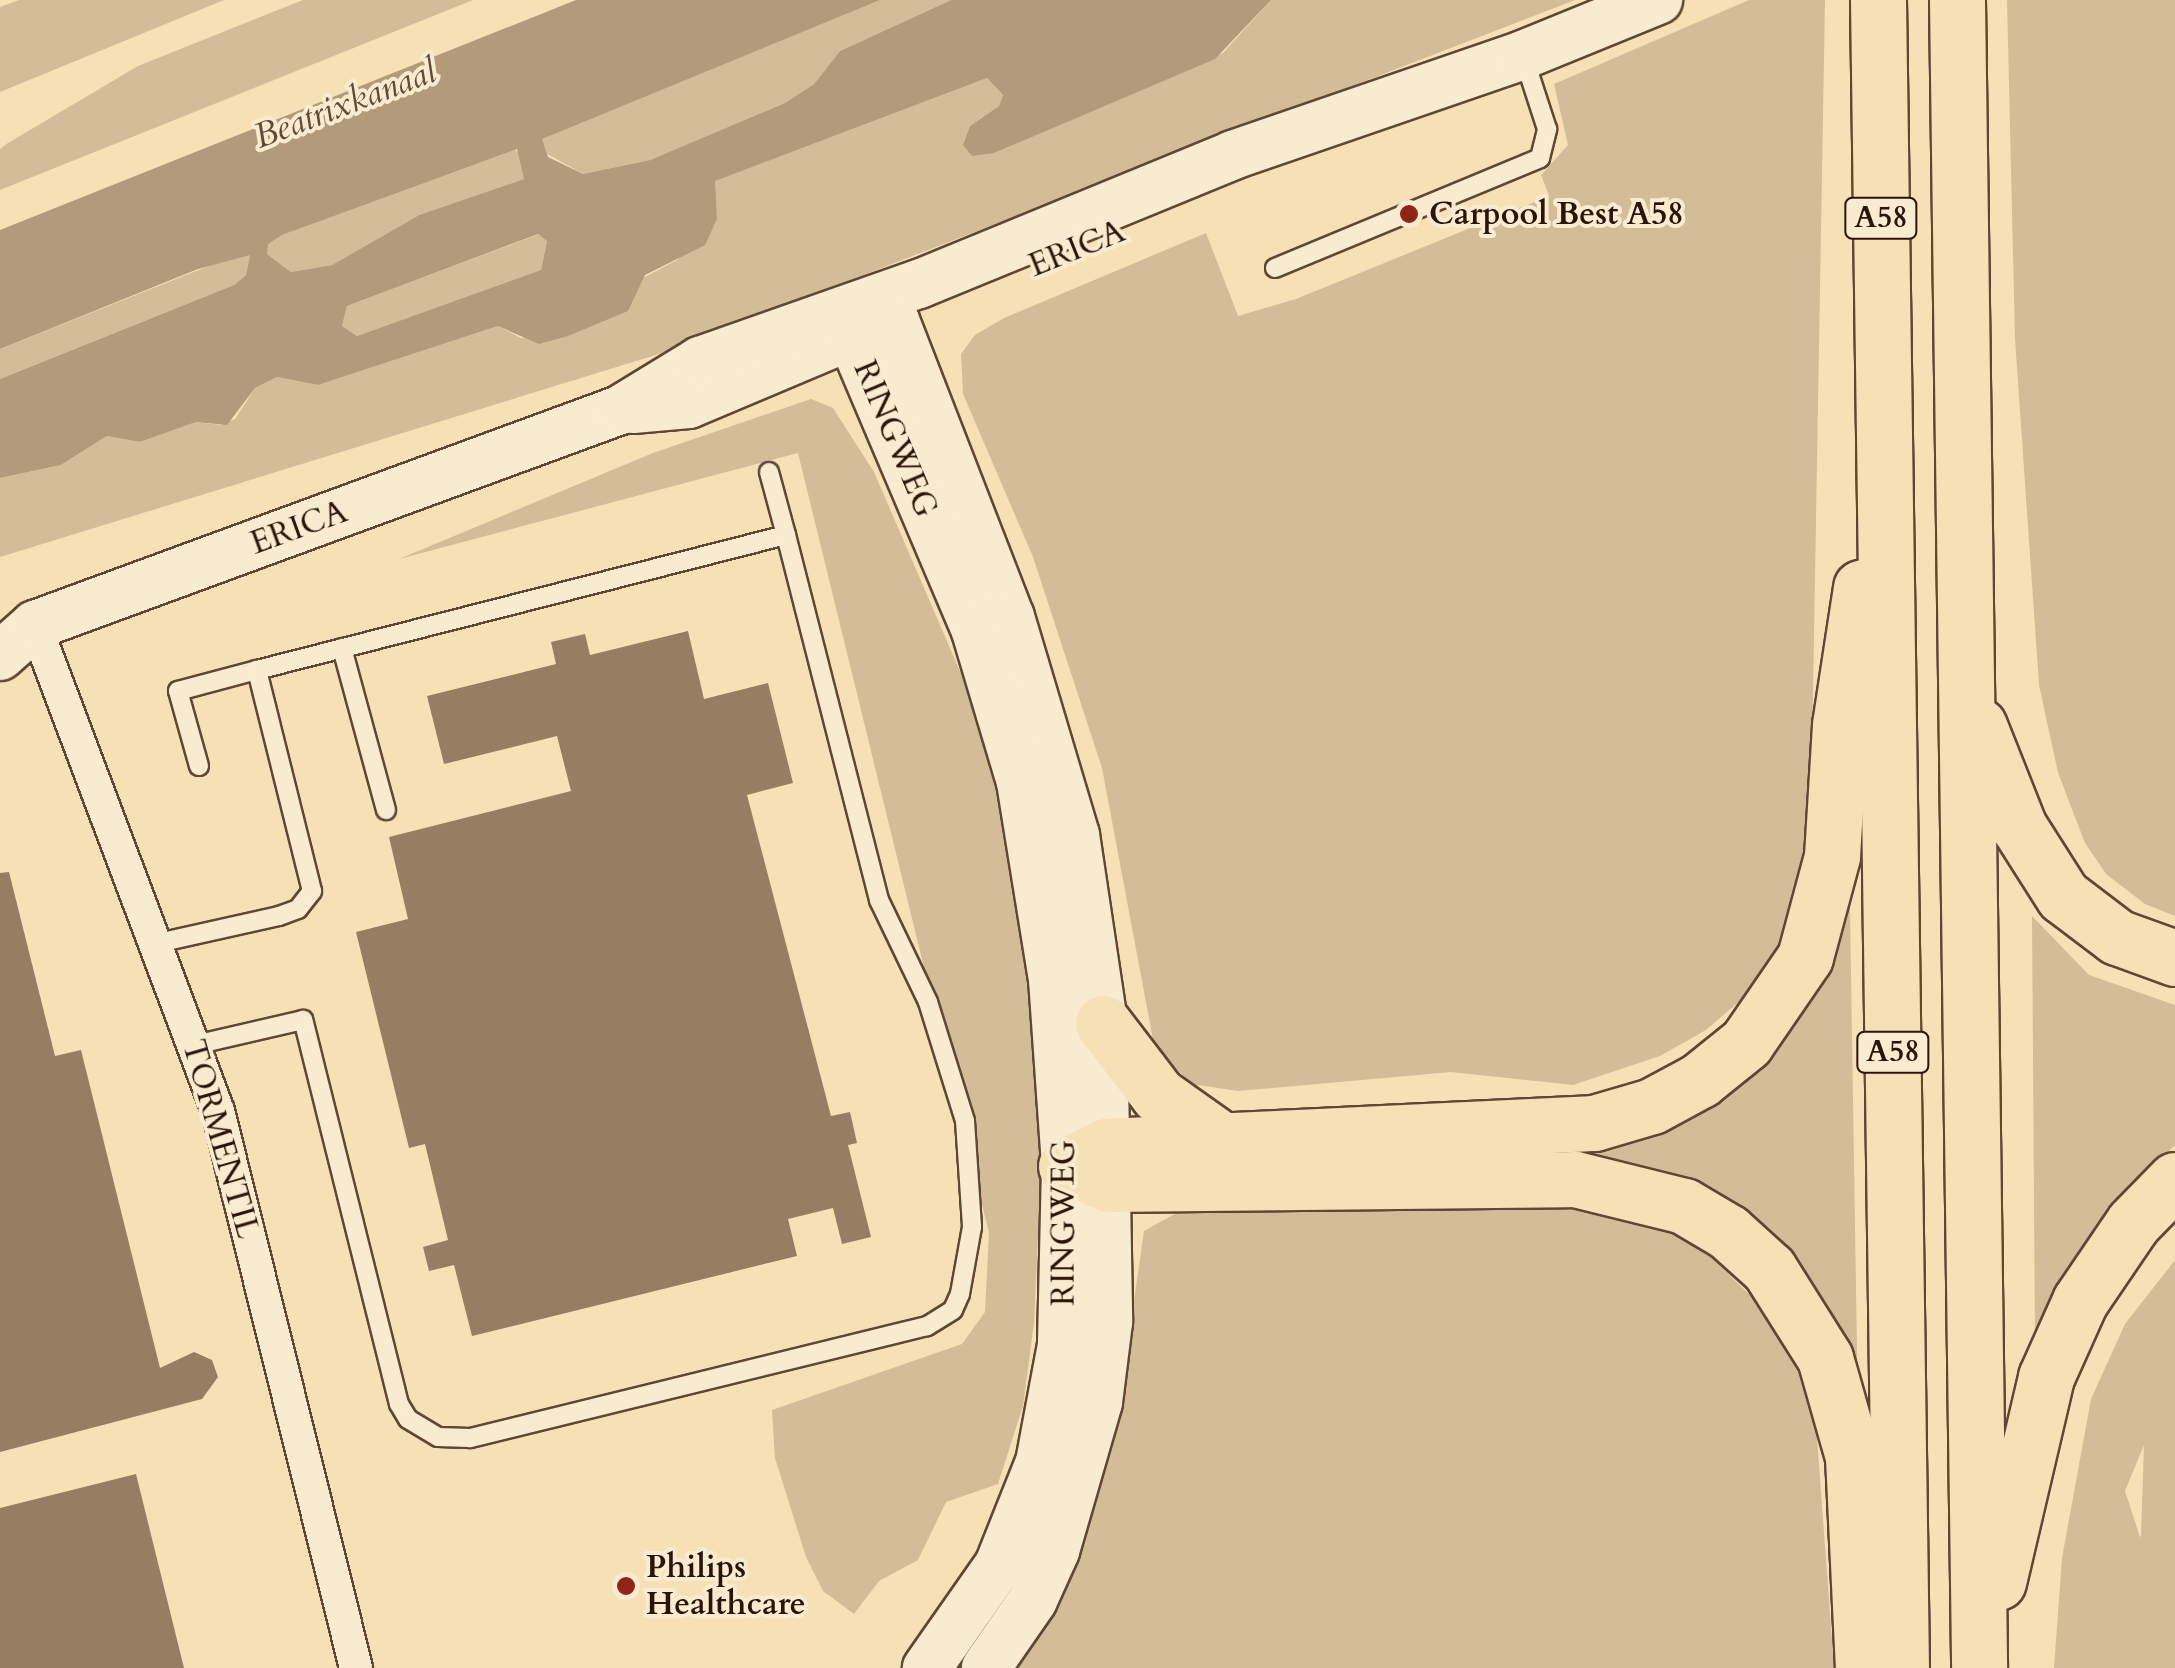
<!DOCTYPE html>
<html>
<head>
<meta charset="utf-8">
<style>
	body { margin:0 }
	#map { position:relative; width:2175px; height:1668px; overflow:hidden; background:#f6e0b5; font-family:Cardo,serif }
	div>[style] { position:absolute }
	.green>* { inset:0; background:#d3bd98 }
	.water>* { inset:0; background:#b19b7b }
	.building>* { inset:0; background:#957e62 }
	.roads { filter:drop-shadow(2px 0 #5e4734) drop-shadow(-2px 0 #5e4734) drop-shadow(0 2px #5e4734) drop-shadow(0 -2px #5e4734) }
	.service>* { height:18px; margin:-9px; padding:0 9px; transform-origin:9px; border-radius:9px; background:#f9ebcf }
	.minor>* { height:32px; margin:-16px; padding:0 16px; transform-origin:16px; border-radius:16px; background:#f9ebcf }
	.secondary>* { height:48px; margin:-24px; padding:0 24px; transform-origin:24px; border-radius:24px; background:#f9ebcf }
	.motorway>* { height:55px; margin:-27.5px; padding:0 27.5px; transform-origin:27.5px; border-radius:27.5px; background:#f6e0b5 }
	.dots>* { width:28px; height:28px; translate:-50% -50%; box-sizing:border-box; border:5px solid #f9ebcf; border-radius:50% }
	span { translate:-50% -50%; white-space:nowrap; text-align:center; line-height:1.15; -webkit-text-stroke:8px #f9ebcf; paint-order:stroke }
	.shield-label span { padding:2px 8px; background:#f9ebcf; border:2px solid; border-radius:8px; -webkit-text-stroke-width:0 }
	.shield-label { font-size:30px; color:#2b1409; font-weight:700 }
	.poi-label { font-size:32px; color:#2b1409; font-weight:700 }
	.left { translate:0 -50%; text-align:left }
	.street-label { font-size:32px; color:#2b1409 }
	.water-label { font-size:35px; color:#614a37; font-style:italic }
</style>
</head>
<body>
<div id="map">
	<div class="green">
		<i style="clip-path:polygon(19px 0,224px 0,0 92px,0 7px)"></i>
		<i style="clip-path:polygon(303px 0,473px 0,0 190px,0 149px,8px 143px,138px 66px)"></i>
		<i style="clip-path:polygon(880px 0,951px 0,840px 51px,814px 84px,785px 103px,650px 160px,583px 174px,542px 151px,542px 139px,582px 119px)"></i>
		<i style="clip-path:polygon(1271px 0,1575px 0,659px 354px,0 557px,0 478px,61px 465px,107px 436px,140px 442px,196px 422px,221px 425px,235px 419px,255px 388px,277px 377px,318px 385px,498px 326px,521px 338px,628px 311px,639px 280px,677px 260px,717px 219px,714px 181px,987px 78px,1003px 95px,999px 106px,970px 126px,994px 153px,1223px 53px)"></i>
		<i style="clip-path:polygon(1749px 0,1825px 0,1811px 809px,1786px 936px,1749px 993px,1706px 1030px,1660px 1056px,1573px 1085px,1451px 1072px,1238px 1091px,1191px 1084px,1154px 1045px,1102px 768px,1033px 557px,963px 394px,961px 354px,975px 335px,1004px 318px,1206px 233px,1238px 316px,1296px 299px,1549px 196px,1541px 175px,1568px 145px,1554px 84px)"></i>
		<i style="clip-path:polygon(2007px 0,2175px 0,2175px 916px,2145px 904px,2106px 874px,2085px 843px,2058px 773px,2039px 685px,2015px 339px)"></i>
		<i style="clip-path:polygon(513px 148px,521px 155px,524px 179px,419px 215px,332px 265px,291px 272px,267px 254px,267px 244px,282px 235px)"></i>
		<i style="clip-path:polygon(539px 234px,547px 240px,541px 270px,357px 336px,342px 326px,347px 306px)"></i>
		<i style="clip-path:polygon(244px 252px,250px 255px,246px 275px,234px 285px,0 379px,0 349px)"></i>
		<i style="clip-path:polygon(811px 399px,833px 408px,874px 472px,972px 699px,1000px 791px,1032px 945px,1043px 1133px,1034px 1323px,1023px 1406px,998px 1484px,946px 1502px,918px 1560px,879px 1581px,854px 1614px,823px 1591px,806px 1557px,775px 1458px,772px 1410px,962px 1344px,985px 1312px,989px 1233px,798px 453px,399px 559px,653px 453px)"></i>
		<i style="clip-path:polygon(1849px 848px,1858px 1413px,1733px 1227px,1442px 1153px,1672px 1113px)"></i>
		<i style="clip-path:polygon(2032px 916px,2089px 975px,2175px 1005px,2175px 1145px,2103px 1217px,2035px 1344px)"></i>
		<i style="clip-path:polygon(1576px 1204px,1654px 1222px,1696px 1242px,1767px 1312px,1798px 1362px,1815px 1411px,1834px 1668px,1006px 1668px,1076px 1553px,1096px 1502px,1121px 1392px,1144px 1231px,1187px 1207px)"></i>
		<i style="clip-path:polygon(evenodd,2175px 1260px,2175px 1668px,2054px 1668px,2062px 1558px,2091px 1399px,2125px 1324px,2175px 1260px,2144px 1445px,2141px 1536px,2140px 1537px,2125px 1491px,2144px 1445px)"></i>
	</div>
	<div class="water">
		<i style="clip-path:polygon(evenodd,576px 0,880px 0,542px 139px,548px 157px,583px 174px,650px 160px,785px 103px,814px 84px,840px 51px,951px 0,1271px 0,1215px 59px,994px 153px,972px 156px,963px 145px,970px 126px,999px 106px,1003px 95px,987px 78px,715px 181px,717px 219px,705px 245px,645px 275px,628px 311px,568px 336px,539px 344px,498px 326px,318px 385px,277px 377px,255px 388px,227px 425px,196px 422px,140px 442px,107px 436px,61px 465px,0 478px,0 379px,234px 285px,246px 275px,250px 255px,198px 269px,0 349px,0 230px,576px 0,517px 149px,524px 179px,419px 215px,332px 265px,291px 272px,267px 254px,268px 244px,282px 235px,517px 149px,576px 0,538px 234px,547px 241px,541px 270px,357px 336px,342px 326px,347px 306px,538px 234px)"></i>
	</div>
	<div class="building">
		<i style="clip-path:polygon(688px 631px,704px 699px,768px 683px,793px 783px,747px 795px,831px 1116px,850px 1112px,857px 1143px,848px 1145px,871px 1237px,842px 1244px,833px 1208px,788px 1219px,797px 1256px,472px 1336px,454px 1265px,429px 1271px,423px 1247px,448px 1240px,425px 1144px,409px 1148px,356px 932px,408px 919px,389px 837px,571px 791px,557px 736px,444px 764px,427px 696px,556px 664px,551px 642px,585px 634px,590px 655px)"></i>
		<i style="clip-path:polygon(9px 872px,55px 1056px,81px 1050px,160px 1368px,194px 1352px,212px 1360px,218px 1377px,202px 1399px,0 1452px,0 873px)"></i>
		<i style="clip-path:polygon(136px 1474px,184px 1668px,0 1668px,0 1508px)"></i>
	</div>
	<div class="roads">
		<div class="service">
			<i style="left:1275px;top:268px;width:287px;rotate:-22.5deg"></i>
			<i style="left:1540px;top:158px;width:30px;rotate:-76deg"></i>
			<i style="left:1547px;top:129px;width:78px;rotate:-108deg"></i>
			<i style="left:769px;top:472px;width:65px;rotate:74.9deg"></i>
			<i style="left:342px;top:648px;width:168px;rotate:74.8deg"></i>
			<i style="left:199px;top:766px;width:78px;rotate:-105.6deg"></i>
			<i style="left:178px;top:691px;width:82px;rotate:-14.9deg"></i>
			<i style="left:158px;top:943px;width:124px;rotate:-12.6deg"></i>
			<i style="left:279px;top:916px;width:20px;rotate:-20deg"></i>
			<i style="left:298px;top:909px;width:23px;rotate:-52deg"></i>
			<i style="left:312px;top:891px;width:228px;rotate:-104deg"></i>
			<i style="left:257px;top:670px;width:546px;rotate:-14.32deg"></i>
			<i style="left:786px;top:535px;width:377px;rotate:75.7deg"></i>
			<i style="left:879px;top:900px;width:113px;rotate:64.3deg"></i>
			<i style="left:928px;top:1002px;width:125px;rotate:72.7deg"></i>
			<i style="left:965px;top:1121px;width:106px;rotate:86.2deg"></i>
			<i style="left:972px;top:1227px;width:68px;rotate:100.2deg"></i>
			<i style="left:960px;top:1294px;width:17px;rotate:114deg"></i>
			<i style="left:953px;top:1310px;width:31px;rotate:148deg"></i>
			<i style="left:927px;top:1326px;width:471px;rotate:166.2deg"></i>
			<i style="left:470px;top:1438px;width:32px;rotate:-178deg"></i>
			<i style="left:438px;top:1437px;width:35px;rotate:-149deg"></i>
			<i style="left:408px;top:1419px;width:17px;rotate:-121deg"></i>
			<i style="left:399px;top:1404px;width:396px;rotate:-104deg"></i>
			<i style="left:303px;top:1020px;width:111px;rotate:167deg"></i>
		</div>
		<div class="minor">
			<i style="left:35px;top:625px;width:519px;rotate:69.37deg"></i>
			<i style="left:218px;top:1111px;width:574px;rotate:76.08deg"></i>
		</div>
		<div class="secondary">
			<i style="left:862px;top:305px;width:37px;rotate:26deg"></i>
			<i style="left:895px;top:321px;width:318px;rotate:68.8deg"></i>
			<i style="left:1010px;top:617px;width:227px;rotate:73.4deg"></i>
			<i style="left:1075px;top:835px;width:190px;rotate:81.5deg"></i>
			<i style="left:1103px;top:1023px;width:299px;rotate:89deg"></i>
			<i style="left:1108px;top:1322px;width:81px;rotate:97.1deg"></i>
			<i style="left:1098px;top:1402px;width:155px;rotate:106.1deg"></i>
			<i style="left:1055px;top:1551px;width:54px;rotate:114.2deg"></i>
			<i style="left:1033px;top:1600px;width:83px;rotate:124.7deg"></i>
			<i style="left:862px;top:305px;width:33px;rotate:110deg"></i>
			<i style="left:851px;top:336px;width:320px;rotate:67deg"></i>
			<i style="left:976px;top:631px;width:158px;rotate:73.4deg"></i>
			<i style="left:1021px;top:782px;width:200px;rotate:80.8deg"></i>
			<i style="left:1053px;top:979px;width:187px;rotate:86deg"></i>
			<i style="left:1066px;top:1166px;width:179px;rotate:91.3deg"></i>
			<i style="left:1062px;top:1345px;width:119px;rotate:100.6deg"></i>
			<i style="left:1040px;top:1462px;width:111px;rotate:111.7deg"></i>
			<i style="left:999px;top:1565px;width:126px;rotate:125deg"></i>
			<i style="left:633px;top:409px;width:56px;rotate:-5.1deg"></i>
			<i style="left:689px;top:404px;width:177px;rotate:-22.9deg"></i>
			<i style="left:0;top:656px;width:47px;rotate:-41.5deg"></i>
			<i style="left:35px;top:625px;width:623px;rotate:-20.18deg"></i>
			<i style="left:620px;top:410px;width:94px;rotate:-31.5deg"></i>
			<i style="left:700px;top:361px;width:232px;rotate:-19.4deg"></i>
			<i style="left:919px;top:284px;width:339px;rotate:-22.3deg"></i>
			<i style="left:1233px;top:155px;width:307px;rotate:-19deg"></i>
			<i style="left:1523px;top:55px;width:146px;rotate:-22.2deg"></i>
		</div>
		<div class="motorway">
			<i style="left:1878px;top:0;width:1668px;rotate:89.21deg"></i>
			<i style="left:1957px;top:0;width:1668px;rotate:89.24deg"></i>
			<i style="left:1979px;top:726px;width:109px;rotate:68.4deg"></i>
			<i style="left:2019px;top:827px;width:82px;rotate:57.5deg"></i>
			<i style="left:2063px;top:896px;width:68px;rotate:37.2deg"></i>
			<i style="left:2117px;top:937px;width:62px;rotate:19.9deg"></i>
			<i style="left:1103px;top:1023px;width:91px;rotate:52.6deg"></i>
			<i style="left:1158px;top:1095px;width:80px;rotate:35.3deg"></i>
			<i style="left:1066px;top:1166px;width:45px;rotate:-26.6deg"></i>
			<i style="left:1106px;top:1146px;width:489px;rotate:-2.7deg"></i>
			<i style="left:1594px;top:1123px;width:60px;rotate:-16.3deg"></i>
			<i style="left:1652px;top:1106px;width:55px;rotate:-28.4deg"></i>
			<i style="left:1700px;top:1080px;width:59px;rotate:-38.8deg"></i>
			<i style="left:1746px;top:1043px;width:104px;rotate:-55.5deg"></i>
			<i style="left:1805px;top:957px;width:105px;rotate:-75deg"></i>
			<i style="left:1832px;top:856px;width:131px;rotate:-86.5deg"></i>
			<i style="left:1840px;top:725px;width:139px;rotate:-81.3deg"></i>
			<i style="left:1093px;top:1177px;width:17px;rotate:25deg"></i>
			<i style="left:1108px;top:1184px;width:467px;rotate:-0.6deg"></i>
			<i style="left:1575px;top:1179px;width:112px;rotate:13.9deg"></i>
			<i style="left:1684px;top:1206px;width:51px;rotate:30.6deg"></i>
			<i style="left:1728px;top:1232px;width:55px;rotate:42.1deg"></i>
			<i style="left:1769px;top:1269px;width:105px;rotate:57.8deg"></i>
			<i style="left:1825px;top:1358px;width:103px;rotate:74.2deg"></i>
			<i style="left:1853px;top:1457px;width:211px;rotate:87.3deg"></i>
			<i style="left:1998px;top:1582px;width:211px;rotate:-76.8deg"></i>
			<i style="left:2046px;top:1377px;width:83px;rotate:-65.9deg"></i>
			<i style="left:2080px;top:1301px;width:94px;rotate:-55.8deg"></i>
			<i style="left:2133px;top:1223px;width:60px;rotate:-45.7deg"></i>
		</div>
	</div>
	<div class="dots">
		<i style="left:1409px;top:214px;background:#8f2418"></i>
		<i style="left:626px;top:1586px;background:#8f2418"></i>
	</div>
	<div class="shield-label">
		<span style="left:1881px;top:218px">A58</span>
		<span style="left:1893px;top:1052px">A58</span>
	</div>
	<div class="poi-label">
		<span class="left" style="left:1429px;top:214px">Carpool Best A58</span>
		<span class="left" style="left:646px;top:1586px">Philips<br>Healthcare</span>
	</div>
	<div class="street-label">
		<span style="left:1077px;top:249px;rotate:-22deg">ERICA</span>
		<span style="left:895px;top:439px;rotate:67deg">RINGWEG</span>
		<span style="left:299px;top:528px;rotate:-20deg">ERICA</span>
		<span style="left:220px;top:1139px;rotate:74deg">TORMENTIL</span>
		<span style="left:1064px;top:1223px;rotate:-90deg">RINGWEG</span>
	</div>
	<div class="water-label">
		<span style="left:345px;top:104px;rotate:-21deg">Beatrixkanaal</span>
	</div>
</div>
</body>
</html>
